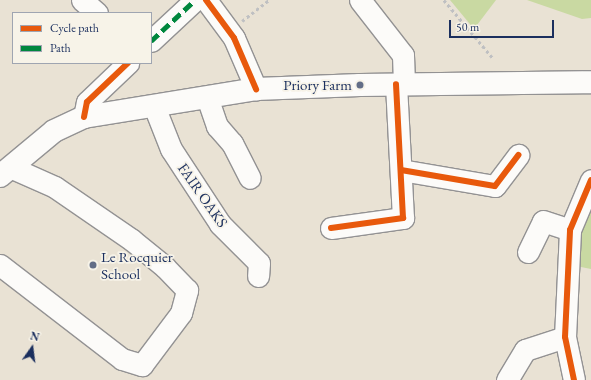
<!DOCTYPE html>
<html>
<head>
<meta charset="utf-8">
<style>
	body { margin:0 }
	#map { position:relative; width:591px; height:380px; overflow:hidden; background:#e9e2d4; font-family:"EB Garamond",serif }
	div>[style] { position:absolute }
	.green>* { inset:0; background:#c9d9a2 }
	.path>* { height:2.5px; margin-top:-1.25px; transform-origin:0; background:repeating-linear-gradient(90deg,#bfc0c2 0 3px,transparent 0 6px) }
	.roads { filter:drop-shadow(1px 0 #939293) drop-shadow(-1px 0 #939293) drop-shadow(0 1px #939293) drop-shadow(0 -1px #939293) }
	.minor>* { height:21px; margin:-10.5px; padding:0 10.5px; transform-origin:10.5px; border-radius:10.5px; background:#fcfbf9 }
	.major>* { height:22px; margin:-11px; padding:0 11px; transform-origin:11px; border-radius:11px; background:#fcfbf9 }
	.quiet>* { height:5px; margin-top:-2.5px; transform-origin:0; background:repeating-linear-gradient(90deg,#00873e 0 10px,transparent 0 15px) }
	.cycleway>* { height:6px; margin:-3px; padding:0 3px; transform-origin:3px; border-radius:3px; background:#e8590c }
	.dots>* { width:11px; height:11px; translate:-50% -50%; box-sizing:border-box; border:2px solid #f7f3e8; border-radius:50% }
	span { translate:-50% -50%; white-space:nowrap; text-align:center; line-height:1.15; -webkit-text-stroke:3.5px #f7f3e8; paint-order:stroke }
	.poi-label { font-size:15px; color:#1b2f5e }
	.right { translate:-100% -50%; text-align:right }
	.left { translate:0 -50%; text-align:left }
	.street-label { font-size:15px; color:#1b2f5e }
	.legend { position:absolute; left:12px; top:12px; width:140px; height:52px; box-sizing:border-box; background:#f7f3e8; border:1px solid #9fa5b1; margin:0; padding:5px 7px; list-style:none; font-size:12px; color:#1b2f5e }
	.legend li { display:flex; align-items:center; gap:8px; height:20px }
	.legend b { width:20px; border:1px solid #9fa5b1 }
	.north { position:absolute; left:12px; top:328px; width:40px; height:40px; -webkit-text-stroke:3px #f7f3e8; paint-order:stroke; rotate:14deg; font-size:11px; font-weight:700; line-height:16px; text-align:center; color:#1b2f5e }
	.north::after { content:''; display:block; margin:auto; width:14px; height:18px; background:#1b2f5e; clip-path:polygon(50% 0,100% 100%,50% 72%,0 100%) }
	.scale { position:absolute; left:449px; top:20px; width:105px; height:18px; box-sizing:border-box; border:2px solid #1b2f5e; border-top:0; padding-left:5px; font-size:12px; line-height:14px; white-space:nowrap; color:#1b2f5e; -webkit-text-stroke:3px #f7f3e8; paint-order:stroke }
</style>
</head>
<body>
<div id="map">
	<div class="green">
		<i style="clip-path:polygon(450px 0,496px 0,474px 29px)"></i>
		<i style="clip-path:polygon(527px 0,591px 0,591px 18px,582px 19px)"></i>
		<i style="clip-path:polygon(591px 195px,591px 269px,576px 266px,577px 231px)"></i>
	</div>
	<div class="path">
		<i style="left:444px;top:0;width:75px;rotate:49.9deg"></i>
		<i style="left:242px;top:21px;width:34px;rotate:-38deg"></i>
	</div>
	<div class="roads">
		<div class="minor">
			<i style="left:82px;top:0;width:20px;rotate:41deg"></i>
			<i style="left:206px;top:0;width:47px;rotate:53.6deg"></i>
			<i style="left:234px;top:38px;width:56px;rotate:66.7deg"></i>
			<i style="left:360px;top:0;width:70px;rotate:52deg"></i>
			<i style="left:403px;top:55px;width:29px;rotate:88deg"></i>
			<i style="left:151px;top:41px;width:60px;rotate:-43deg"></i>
			<i style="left:207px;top:97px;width:31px;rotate:71deg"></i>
			<i style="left:217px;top:126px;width:23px;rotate:49deg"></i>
			<i style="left:232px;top:143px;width:39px;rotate:63deg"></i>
			<i style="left:154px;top:106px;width:46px;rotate:68.4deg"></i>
			<i style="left:171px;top:149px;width:90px;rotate:56.8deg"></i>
			<i style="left:220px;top:224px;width:55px;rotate:45deg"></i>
			<i style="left:259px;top:263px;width:13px;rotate:94deg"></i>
			<i style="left:84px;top:117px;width:15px;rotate:-79deg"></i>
			<i style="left:87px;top:102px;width:57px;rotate:-43.6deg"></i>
			<i style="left:401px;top:170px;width:95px;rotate:9.7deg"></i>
			<i style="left:495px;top:186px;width:39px;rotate:-53deg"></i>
			<i style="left:331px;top:228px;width:73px;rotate:-7.9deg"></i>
			<i style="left:403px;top:218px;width:134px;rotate:-93deg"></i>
			<i style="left:528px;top:252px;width:34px;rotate:-64deg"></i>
			<i style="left:543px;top:221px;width:28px;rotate:18deg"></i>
			<i style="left:0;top:265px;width:154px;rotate:37.6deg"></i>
			<i style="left:122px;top:359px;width:21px;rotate:17deg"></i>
			<i style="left:142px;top:365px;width:65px;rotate:-53.1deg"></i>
			<i style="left:181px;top:313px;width:24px;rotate:-75deg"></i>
			<i style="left:187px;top:290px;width:32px;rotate:-134deg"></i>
			<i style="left:165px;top:267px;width:43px;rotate:-140.7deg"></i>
			<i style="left:132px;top:240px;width:93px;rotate:-145.5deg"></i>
			<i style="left:55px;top:187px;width:49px;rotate:-156deg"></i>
			<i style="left:507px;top:380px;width:35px;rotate:-59deg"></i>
			<i style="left:525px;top:350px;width:42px;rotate:-18deg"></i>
			<i style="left:574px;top:380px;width:44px;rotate:-101.8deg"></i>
			<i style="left:565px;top:337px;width:107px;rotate:-87.3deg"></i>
			<i style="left:570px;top:230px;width:54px;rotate:-67.2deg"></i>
		</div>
		<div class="major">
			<i style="left:0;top:176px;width:70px;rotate:-39.8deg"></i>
			<i style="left:54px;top:131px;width:33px;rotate:-25deg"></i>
			<i style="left:84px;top:117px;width:174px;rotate:-9.2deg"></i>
			<i style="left:256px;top:89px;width:104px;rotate:-2.2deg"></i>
			<i style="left:360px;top:85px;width:231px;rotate:-0.7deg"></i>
		</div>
	</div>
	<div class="quiet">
		<i style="left:151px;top:41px;width:60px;rotate:-43deg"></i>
	</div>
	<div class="cycleway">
		<i style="left:206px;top:0;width:47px;rotate:53.6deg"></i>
		<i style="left:234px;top:38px;width:56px;rotate:66.7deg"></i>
		<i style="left:84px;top:117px;width:15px;rotate:-79deg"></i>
		<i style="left:87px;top:102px;width:57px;rotate:-43.6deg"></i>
		<i style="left:401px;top:170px;width:95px;rotate:9.7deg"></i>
		<i style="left:495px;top:186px;width:39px;rotate:-53deg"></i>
		<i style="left:331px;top:228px;width:73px;rotate:-7.9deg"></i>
		<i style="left:403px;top:218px;width:134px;rotate:-93deg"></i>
		<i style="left:574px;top:380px;width:44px;rotate:-101.8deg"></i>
		<i style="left:565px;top:337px;width:107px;rotate:-87.3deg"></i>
		<i style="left:570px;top:230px;width:54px;rotate:-67.2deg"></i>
	</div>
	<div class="dots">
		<i style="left:360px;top:85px;background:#636e87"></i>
		<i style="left:93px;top:265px;background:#636e87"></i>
	</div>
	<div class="poi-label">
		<span class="right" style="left:352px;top:85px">Priory Farm</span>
		<span class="left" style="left:101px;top:265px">Le Rocquier<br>School</span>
	</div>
	<div class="street-label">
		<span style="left:203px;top:195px;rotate:55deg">FAIR OAKS</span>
	</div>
	<ul class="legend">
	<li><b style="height:5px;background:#e8590c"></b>Cycle path</li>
	<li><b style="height:5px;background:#00873e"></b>Path</li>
	</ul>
	<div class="north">N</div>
	<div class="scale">50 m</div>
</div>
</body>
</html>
